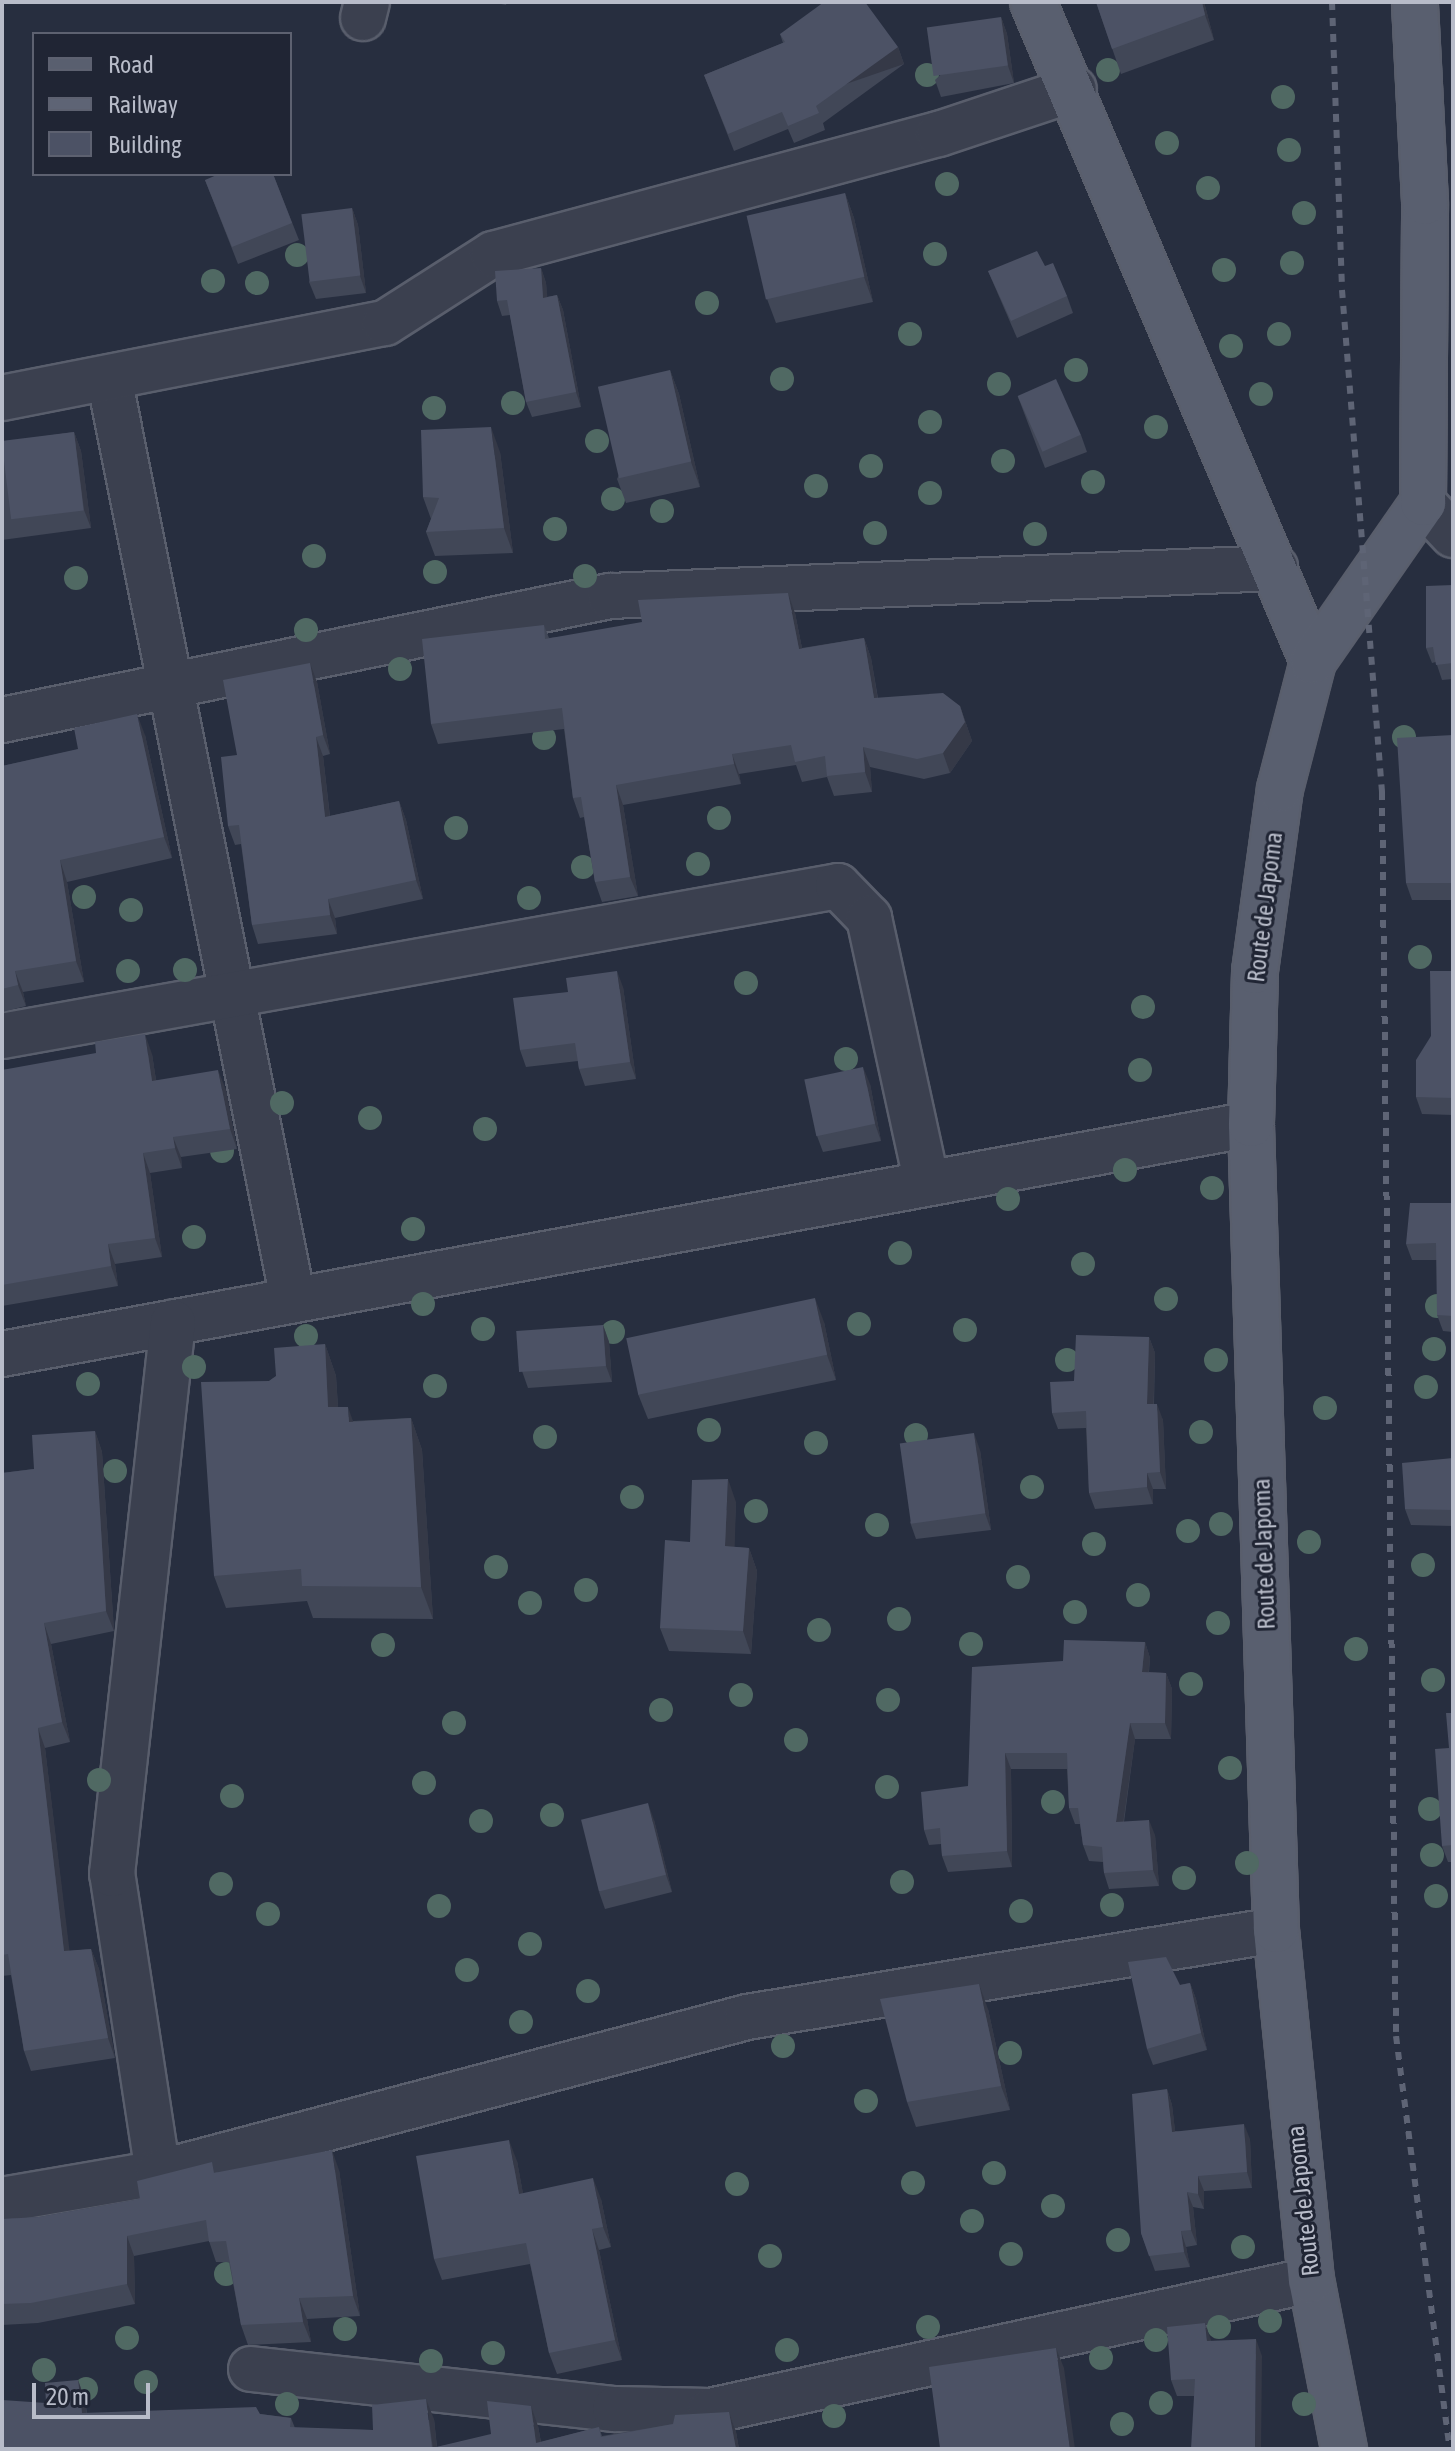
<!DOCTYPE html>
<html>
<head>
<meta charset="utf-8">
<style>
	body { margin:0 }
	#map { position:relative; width:1455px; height:2451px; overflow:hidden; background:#272e3f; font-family:"Asap Condensed",sans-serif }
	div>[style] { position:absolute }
	.roads { filter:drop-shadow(2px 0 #595e6c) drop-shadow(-2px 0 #595e6c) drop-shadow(0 2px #595e6c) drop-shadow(0 -2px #595e6c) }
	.minor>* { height:44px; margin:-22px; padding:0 22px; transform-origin:22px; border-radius:22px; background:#3b404f }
	.major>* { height:44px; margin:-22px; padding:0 22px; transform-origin:22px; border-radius:22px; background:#595f6f }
	.rail>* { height:6px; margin-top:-3px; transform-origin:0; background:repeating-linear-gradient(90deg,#5e6475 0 8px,transparent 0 16px) }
	.trees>* { width:24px; height:24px; margin:-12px; border-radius:50%; background:#506963 }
	.wall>* { inset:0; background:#414757 }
	.shaded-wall>* { inset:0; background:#353947; transform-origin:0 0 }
	.building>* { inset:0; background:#4c5265; transform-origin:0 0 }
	span { translate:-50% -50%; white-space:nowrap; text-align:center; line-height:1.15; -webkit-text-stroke:6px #202534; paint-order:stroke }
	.street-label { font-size:24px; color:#b8bcc9 }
	.frame { position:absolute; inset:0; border:4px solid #b8bcc9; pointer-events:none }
	.legend { position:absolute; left:32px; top:32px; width:260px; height:144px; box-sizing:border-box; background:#202534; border:2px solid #5d6170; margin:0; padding:10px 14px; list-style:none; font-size:24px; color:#b8bcc9 }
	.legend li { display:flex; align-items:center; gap:16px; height:40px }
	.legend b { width:40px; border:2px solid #5d6170 }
	.scale { position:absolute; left:32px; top:2383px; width:118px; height:36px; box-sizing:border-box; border:4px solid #b8bcc9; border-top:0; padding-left:10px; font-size:24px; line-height:28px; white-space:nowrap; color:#b8bcc9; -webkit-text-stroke:6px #202534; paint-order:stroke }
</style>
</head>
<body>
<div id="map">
	<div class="roads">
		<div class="minor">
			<i style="left:363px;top:18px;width:16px;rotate:-76deg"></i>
			<i style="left:109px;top:378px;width:940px;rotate:78.71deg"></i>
			<i style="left:2px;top:398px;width:390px;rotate:-11.1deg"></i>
			<i style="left:385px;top:323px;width:128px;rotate:-32.6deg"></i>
			<i style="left:493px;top:254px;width:462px;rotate:-15.1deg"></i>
			<i style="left:939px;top:134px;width:142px;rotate:-18.4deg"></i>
			<i style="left:1423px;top:503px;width:44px;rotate:46.8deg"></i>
			<i style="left:2px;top:720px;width:621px;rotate:-11.53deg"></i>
			<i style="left:610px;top:596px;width:666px;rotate:-2.41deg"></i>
			<i style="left:2px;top:1036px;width:849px;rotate:-10.17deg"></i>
			<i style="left:838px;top:886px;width:45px;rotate:45.9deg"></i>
			<i style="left:869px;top:918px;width:271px;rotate:77.7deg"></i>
			<i style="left:2px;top:1354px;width:1270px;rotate:-10.43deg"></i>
			<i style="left:158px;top:2173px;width:303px;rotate:-98.7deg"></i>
			<i style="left:112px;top:1874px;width:555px;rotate:-83.69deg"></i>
			<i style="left:2px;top:2200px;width:158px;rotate:-9.8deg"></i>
			<i style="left:158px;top:2173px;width:609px;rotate:-14.83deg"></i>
			<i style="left:747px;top:2017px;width:536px;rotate:-9.34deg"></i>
			<i style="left:251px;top:2369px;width:366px;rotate:6.3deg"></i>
			<i style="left:615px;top:2409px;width:95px;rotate:1.2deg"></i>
			<i style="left:710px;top:2411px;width:615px;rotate:-12.3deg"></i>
		</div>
		<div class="major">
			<i style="left:1033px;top:2px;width:716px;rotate:66.98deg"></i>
			<i style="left:1344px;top:2449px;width:172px;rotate:-101deg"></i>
			<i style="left:1311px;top:2280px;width:352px;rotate:-95.7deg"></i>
			<i style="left:1276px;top:1930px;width:806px;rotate:-91.78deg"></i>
			<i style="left:1251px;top:1124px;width:153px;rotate:-88.5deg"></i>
			<i style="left:1255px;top:971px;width:184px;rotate:-82.2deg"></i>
			<i style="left:1280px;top:789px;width:132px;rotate:-75.5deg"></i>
			<i style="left:1313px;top:661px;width:193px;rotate:-55.2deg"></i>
			<i style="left:1423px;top:503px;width:301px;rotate:-89.6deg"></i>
			<i style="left:1425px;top:202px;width:200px;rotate:-92.9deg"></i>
		</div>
	</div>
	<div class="rail">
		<i style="left:1332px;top:2px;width:288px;rotate:88deg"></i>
		<i style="left:1342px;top:290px;width:504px;rotate:85.44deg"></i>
		<i style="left:1382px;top:792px;width:1244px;rotate:89.36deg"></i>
		<i style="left:1396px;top:2036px;width:417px;rotate:82.6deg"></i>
	</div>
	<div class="trees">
		<i style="left:1108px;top:70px"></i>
		<i style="left:927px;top:75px"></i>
		<i style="left:1283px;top:97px"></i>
		<i style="left:1167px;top:143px"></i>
		<i style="left:1289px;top:150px"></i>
		<i style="left:947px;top:184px"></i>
		<i style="left:1208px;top:188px"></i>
		<i style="left:1304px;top:213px"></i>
		<i style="left:935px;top:254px"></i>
		<i style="left:297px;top:255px"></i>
		<i style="left:1292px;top:263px"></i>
		<i style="left:1224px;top:270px"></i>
		<i style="left:213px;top:281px"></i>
		<i style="left:257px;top:283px"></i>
		<i style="left:707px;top:303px"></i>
		<i style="left:910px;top:334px"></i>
		<i style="left:1279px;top:334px"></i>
		<i style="left:1231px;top:346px"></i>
		<i style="left:1076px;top:370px"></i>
		<i style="left:782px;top:379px"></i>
		<i style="left:999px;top:384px"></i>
		<i style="left:1261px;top:394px"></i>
		<i style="left:513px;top:403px"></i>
		<i style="left:434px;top:408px"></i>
		<i style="left:930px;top:422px"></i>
		<i style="left:1156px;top:427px"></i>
		<i style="left:597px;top:441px"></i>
		<i style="left:1003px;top:461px"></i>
		<i style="left:871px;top:466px"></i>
		<i style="left:1093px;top:482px"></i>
		<i style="left:816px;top:486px"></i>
		<i style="left:930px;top:493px"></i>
		<i style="left:613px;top:499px"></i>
		<i style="left:662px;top:511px"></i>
		<i style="left:555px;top:529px"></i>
		<i style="left:875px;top:533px"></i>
		<i style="left:1035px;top:534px"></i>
		<i style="left:314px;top:556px"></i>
		<i style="left:435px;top:572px"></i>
		<i style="left:585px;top:576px"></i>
		<i style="left:76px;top:578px"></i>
		<i style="left:306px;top:630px"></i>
		<i style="left:400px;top:669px"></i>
		<i style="left:1404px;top:737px"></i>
		<i style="left:544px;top:738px"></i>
		<i style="left:719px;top:818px"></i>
		<i style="left:456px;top:828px"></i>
		<i style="left:698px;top:864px"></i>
		<i style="left:583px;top:867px"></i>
		<i style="left:84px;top:897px"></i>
		<i style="left:529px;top:898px"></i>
		<i style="left:131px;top:910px"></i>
		<i style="left:1420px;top:957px"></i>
		<i style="left:185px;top:970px"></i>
		<i style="left:128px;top:971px"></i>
		<i style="left:746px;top:983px"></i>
		<i style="left:1143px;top:1007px"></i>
		<i style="left:846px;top:1059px"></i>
		<i style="left:1140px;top:1070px"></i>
		<i style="left:282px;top:1103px"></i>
		<i style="left:370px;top:1118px"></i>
		<i style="left:485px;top:1129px"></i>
		<i style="left:222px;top:1151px"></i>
		<i style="left:1125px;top:1170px"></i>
		<i style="left:1212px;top:1188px"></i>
		<i style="left:1008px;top:1199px"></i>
		<i style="left:413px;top:1229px"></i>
		<i style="left:194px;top:1237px"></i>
		<i style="left:900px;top:1253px"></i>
		<i style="left:1083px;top:1264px"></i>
		<i style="left:1166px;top:1299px"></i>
		<i style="left:423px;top:1304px"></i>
		<i style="left:1437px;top:1306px"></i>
		<i style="left:859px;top:1324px"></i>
		<i style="left:483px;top:1329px"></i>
		<i style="left:965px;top:1330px"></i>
		<i style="left:613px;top:1332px"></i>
		<i style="left:306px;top:1336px"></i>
		<i style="left:1434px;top:1349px"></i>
		<i style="left:1067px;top:1360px"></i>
		<i style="left:1216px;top:1360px"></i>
		<i style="left:194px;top:1367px"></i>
		<i style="left:88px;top:1384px"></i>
		<i style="left:435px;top:1386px"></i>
		<i style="left:1426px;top:1387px"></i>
		<i style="left:1325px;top:1408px"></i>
		<i style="left:709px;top:1430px"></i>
		<i style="left:1201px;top:1432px"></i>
		<i style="left:916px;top:1435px"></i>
		<i style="left:545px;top:1437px"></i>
		<i style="left:816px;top:1443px"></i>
		<i style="left:115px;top:1471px"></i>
		<i style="left:1032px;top:1487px"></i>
		<i style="left:632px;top:1497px"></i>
		<i style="left:756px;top:1511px"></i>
		<i style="left:1221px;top:1524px"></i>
		<i style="left:877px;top:1525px"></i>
		<i style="left:1188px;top:1531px"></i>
		<i style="left:1309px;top:1542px"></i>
		<i style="left:1094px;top:1544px"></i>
		<i style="left:1423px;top:1565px"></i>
		<i style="left:496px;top:1567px"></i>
		<i style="left:1018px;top:1577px"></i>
		<i style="left:586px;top:1590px"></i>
		<i style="left:1138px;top:1595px"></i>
		<i style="left:530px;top:1603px"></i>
		<i style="left:1075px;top:1612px"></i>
		<i style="left:899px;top:1619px"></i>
		<i style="left:1218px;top:1623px"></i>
		<i style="left:819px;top:1630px"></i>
		<i style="left:971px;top:1644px"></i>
		<i style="left:383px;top:1645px"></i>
		<i style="left:1356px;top:1649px"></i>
		<i style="left:1433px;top:1680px"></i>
		<i style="left:1191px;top:1684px"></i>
		<i style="left:741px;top:1695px"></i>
		<i style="left:888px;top:1700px"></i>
		<i style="left:661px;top:1710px"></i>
		<i style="left:454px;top:1723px"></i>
		<i style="left:796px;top:1740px"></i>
		<i style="left:1230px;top:1768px"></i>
		<i style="left:99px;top:1780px"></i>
		<i style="left:424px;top:1783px"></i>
		<i style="left:887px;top:1787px"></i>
		<i style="left:232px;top:1796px"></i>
		<i style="left:1053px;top:1802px"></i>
		<i style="left:1430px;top:1809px"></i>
		<i style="left:552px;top:1815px"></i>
		<i style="left:481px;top:1821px"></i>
		<i style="left:1432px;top:1855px"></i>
		<i style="left:1247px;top:1863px"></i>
		<i style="left:1184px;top:1878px"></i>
		<i style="left:902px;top:1882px"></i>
		<i style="left:221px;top:1884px"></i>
		<i style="left:1436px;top:1896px"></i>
		<i style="left:1112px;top:1905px"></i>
		<i style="left:439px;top:1906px"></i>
		<i style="left:1021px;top:1911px"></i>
		<i style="left:268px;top:1914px"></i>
		<i style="left:530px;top:1944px"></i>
		<i style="left:467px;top:1970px"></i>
		<i style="left:588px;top:1991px"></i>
		<i style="left:521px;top:2022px"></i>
		<i style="left:783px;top:2046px"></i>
		<i style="left:1010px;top:2053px"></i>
		<i style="left:866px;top:2101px"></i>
		<i style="left:994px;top:2173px"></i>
		<i style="left:913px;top:2183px"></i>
		<i style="left:737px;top:2184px"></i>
		<i style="left:1053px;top:2206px"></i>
		<i style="left:972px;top:2221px"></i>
		<i style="left:1118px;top:2240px"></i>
		<i style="left:1243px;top:2247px"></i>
		<i style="left:1011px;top:2254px"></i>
		<i style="left:770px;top:2256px"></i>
		<i style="left:226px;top:2274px"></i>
		<i style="left:1270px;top:2321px"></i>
		<i style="left:928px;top:2327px"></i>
		<i style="left:1219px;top:2327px"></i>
		<i style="left:345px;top:2329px"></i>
		<i style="left:127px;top:2338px"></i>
		<i style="left:1156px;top:2340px"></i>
		<i style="left:787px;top:2350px"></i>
		<i style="left:493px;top:2353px"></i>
		<i style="left:1101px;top:2358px"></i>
		<i style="left:431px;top:2361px"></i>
		<i style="left:44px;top:2370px"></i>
		<i style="left:146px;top:2382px"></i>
		<i style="left:86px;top:2389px"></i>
		<i style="left:1161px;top:2403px"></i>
		<i style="left:287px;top:2404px"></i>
		<i style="left:1304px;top:2404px"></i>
		<i style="left:834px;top:2416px"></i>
		<i style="left:1122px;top:2424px"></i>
	</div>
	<div class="wall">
		<i style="clip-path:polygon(491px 2px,507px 2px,506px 5px)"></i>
		<i style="clip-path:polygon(1096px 2px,1204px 2px,1214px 40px,1121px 74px)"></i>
		<i style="clip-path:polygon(1001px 17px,1007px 34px,1014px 83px,941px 97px,935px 80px)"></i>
		<i style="clip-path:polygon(780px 34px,898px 47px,904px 64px,823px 123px,825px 130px,794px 143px,788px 129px,734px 151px,704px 75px,783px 43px)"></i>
		<i style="clip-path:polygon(273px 174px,299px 240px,238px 264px,205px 180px)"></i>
		<i style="clip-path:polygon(845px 193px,854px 218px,873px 302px,776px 323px,767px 299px)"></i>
		<i style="clip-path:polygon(352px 208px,358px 225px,366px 293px,316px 299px,309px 282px)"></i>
		<i style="clip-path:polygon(1045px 266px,1067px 296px,1073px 313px,1017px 338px,988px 271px)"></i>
		<i style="clip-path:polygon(541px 268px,546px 283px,547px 297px,557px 295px,563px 310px,581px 407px,532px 417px,526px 402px,510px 315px,502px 316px,497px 301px)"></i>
		<i style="clip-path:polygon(670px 370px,679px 394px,700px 487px,626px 503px,617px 479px)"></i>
		<i style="clip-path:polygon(1018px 397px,1081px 435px,1087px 452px,1045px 468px)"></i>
		<i style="clip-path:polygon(74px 432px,81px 451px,91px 528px,2px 540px,2px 442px)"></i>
		<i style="clip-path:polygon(500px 452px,513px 553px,435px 556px,426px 532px,431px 519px,423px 497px)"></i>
		<i style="clip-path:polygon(1453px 585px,1453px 679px,1442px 680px,1436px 662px,1432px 663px,1426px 648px)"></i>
		<i style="clip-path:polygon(795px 613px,802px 648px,864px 638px,871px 658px,878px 698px,960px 706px,972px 741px,950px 773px,924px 779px,870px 767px,872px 792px,834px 796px,827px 777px,802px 782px,796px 765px,739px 774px,741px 784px,623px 805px,638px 896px,602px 902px,595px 882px,584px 817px,580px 818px,573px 798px,564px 729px,438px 744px,431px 724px,544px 625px,549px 638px)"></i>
		<i style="clip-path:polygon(317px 682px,330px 754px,323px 756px,330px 816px,399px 801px,406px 820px,423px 899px,335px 918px,337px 934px,258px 944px,252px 925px,241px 844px,235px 845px,228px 826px,237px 755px)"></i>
		<i style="clip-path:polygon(145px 735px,172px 858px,67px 882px,84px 982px,23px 992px,26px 1006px,2px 1012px,2px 766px)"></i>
		<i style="clip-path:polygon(1453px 735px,1453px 900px,1412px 900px,1406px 883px)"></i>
		<i style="clip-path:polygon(1453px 971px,1453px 1115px,1422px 1114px,1416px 1097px,1431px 1036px)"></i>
		<i style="clip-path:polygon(623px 987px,636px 1079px,585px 1086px,579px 1069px,578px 1061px,526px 1067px,520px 1050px)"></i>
		<i style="clip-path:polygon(152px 1054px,156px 1080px,226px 1090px,237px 1149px,181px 1157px,182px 1168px,150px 1173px,162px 1257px,115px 1264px,118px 1286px,2px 1306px,2px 1070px)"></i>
		<i style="clip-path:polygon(870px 1084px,881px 1141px,823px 1152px,817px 1136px)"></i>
		<i style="clip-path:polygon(1453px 1203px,1453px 1332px,1443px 1331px,1437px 1315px,1437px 1260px,1412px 1260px,1406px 1244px)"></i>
		<i style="clip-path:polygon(824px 1322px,836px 1380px,648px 1419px,638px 1394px)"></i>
		<i style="clip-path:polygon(603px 1325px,609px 1342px,612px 1382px,528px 1388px,522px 1371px)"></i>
		<i style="clip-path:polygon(1149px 1337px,1155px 1353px,1154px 1404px,1163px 1420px,1166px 1489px,1153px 1489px,1153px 1504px,1095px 1509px,1089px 1493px,1086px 1428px,1058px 1429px,1052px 1413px,1074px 1381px)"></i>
		<i style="clip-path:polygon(325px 1344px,336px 1376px,338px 1407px,353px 1421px,411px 1418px,422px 1450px,433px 1619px,313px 1618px,307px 1601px,226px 1608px,214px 1576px,269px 1381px)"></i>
		<i style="clip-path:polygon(95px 1431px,102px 1452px,114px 1631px,51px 1644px,70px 1742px,45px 1748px,69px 1951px,91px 1949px,99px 1969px,115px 2058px,31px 2071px,24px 2051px,11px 1975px,2px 1976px,2px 1473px,34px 1469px)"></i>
		<i style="clip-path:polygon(980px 1450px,991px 1530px,916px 1539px,910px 1522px)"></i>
		<i style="clip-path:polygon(1453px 1458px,1453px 1526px,1411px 1525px,1405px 1509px)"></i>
		<i style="clip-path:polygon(736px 1502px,734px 1547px,749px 1548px,757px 1571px,751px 1654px,669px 1651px,660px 1628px,690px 1542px)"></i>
		<i style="clip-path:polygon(1145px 1642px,1150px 1658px,1149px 1672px,1166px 1673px,1172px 1689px,1171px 1739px,1135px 1739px,1124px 1822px,1155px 1835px,1159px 1886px,1109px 1889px,1104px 1873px,1103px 1862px,1089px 1861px,1083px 1845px,1080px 1824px,1075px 1824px,1069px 1808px,1067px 1769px,1011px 1769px,1012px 1867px,948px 1872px,942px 1856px,941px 1844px,929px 1845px,924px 1830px,968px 1786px,1063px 1661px)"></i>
		<i style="clip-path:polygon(1453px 1713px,1453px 1862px,1448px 1862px,1442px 1846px,1449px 1748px)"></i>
		<i style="clip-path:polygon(654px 1820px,672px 1892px,605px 1909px,599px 1892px)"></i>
		<i style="clip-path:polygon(1190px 1983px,1196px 1999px,1207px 2050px,1153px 2065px,1147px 2049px,1180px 1985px)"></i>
		<i style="clip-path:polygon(988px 2009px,1010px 2110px,916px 2127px,907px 2102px)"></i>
		<i style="clip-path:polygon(1167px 2089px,1172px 2105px,1175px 2131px,1250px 2139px,1252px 2188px,1204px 2191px,1204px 2209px,1193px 2207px,1197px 2245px,1186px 2247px,1190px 2267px,1155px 2271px,1141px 2233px)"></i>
		<i style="clip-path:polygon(517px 2161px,523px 2194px,601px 2199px,611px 2247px,599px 2250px,622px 2360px,557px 2374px,549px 2353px,530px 2264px,442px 2280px,434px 2259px)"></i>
		<i style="clip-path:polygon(339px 2170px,360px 2316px,307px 2319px,311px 2342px,248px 2345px,241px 2325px,229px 2262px,216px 2262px,209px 2241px,134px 2256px,135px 2304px,38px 2323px,2px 2325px,2px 2219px,39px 2217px,140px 2199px,216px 2172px)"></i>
		<i style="clip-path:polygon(1211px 2341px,1262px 2356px,1194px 2396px,1177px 2396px,1171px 2380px)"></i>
		<i style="clip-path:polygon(78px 2380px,85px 2400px,87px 2413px,260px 2414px,291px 2418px,295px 2428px,373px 2430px,434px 2419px,437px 2447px,538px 2426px,541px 2442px,599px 2427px,602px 2436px,673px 2424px,729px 2412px,736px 2432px,739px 2449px,2px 2449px,46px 2403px)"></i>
	</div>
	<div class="shaded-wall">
		<i style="clip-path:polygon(1202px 2px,1204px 2px,1214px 40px,1205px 15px)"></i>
		<i style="clip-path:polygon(1001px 17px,1007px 34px,1014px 83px,1008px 66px)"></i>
		<i style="left:898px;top:47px;width:18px;height:101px;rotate:71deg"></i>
		<i style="clip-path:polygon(845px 193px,854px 218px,873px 302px,864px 277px)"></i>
		<i style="clip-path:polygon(352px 208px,358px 225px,366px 293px,360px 276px)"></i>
		<i style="clip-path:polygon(541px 268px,546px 283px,549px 313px,543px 298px)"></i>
		<i style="clip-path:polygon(557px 295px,563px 310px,581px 407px,576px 392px)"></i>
		<i style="clip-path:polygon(670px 370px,679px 394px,700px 487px,691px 462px)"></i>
		<i style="clip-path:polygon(491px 427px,500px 452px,513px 553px,504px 528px)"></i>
		<i style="clip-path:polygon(74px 432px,81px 451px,91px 528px,84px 510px)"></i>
		<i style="clip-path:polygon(788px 593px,795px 613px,806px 669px,799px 649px)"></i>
		<i style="clip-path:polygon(864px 638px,871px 658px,881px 718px,874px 698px)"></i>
		<i style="clip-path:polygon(310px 663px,317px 682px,330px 754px,323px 735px)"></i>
		<i style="clip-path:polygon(960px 706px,972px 741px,950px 773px,943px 753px)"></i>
		<i style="clip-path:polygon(137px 714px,145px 735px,172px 858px,164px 837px)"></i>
		<i style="clip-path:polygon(316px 737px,323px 756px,332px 836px,325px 817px)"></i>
		<i style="clip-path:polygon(863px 747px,870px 767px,872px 792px,865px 772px)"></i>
		<i style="clip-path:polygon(732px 754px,739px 774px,741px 784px,734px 764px)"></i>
		<i style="clip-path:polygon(616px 785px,623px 805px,638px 896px,630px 877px)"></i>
		<i style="clip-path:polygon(399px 801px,406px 820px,423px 899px,416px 880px)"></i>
		<i style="clip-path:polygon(60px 860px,67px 882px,84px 982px,76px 961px)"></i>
		<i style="clip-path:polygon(328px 899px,335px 918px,337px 934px,330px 915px)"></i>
		<i style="clip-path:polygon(15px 971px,23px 992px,26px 1006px,18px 985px)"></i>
		<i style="clip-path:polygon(617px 971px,623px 987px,636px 1079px,630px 1062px)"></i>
		<i style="clip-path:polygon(145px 1034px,152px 1054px,159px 1100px,152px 1081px)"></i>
		<i style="clip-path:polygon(863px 1067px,870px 1084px,881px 1141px,875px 1124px)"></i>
		<i style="clip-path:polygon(218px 1070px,226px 1090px,237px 1149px,230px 1129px)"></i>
		<i style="clip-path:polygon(173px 1137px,181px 1157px,182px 1168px,175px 1148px)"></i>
		<i style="clip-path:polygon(143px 1153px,150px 1173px,162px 1257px,155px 1238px)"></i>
		<i style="clip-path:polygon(108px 1244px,115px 1264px,118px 1286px,111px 1266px)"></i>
		<i style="clip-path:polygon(815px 1298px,824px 1322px,836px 1380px,827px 1355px)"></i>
		<i style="clip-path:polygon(603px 1325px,609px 1342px,612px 1382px,606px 1366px)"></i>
		<i style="clip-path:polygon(1149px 1337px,1155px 1353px,1153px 1421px,1147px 1404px)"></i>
		<i style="clip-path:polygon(325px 1344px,336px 1376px,340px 1439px,328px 1407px)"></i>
		<i style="clip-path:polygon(1157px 1404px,1163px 1420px,1166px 1489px,1160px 1472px)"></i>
		<i style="clip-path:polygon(348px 1407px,359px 1438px,349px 1422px)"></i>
		<i style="clip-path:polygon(411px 1418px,422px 1450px,433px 1619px,421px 1587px)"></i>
		<i style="clip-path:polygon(95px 1431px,102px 1452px,114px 1631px,106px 1611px)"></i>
		<i style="clip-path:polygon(974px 1433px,980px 1450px,991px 1530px,985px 1513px)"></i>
		<i style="clip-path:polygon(1147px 1473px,1153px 1489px,1153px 1504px,1147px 1487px)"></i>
		<i style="clip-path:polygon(728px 1479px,736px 1502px,734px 1569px,725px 1546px)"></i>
		<i style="clip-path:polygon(749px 1548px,757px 1571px,751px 1654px,743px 1631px)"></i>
		<i style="clip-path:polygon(44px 1623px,51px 1644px,70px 1742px,62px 1722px)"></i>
		<i style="clip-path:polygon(1145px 1642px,1150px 1658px,1147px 1688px,1142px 1672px)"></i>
		<i style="clip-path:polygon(1166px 1673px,1172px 1689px,1171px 1739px,1165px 1723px)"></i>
		<i style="clip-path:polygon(1130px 1723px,1135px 1739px,1121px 1838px,1116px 1822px)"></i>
		<i style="clip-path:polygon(38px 1728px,45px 1748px,72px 1971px,64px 1951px)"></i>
		<i style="clip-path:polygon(1005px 1753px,1011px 1769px,1012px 1867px,1007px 1851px)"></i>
		<i style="clip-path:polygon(648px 1803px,654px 1820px,672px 1892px,666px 1875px)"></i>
		<i style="clip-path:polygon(1149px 1820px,1155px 1835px,1159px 1886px,1153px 1870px)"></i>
		<i style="clip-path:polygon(91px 1949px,99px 1969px,115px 2058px,108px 2038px)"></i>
		<i style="clip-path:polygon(1190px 1983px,1196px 1999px,1207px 2050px,1201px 2033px)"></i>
		<i style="clip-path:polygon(979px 1984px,988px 2009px,1010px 2110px,1001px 2086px)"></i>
		<i style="clip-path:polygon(1167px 2089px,1172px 2105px,1177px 2147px,1172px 2132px)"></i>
		<i style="clip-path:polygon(1244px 2124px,1250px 2139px,1252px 2188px,1247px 2172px)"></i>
		<i style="clip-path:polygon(509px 2140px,517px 2161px,527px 2215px,519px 2194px)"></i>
		<i style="clip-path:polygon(332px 2150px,339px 2170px,360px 2316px,353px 2296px)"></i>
		<i style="clip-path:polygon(1198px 2176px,1204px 2191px,1204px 2209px,1198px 2194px)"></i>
		<i style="clip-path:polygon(593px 2178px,601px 2199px,611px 2247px,603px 2227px)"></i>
		<i style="clip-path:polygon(1187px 2192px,1193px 2207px,1197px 2245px,1191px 2230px)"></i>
		<i style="clip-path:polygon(592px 2229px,599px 2250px,622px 2360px,615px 2340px)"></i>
		<i style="clip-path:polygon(1181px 2231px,1186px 2247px,1190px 2267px,1184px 2252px)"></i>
		<i style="clip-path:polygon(127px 2236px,134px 2256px,135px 2304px,127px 2284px)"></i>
		<i style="clip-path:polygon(299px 2298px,307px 2319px,311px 2342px,303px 2322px)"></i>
		<i style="clip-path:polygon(1205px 2323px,1211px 2340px,1213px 2357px,1207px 2341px)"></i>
		<i style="clip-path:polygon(1256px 2339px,1262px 2356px,1261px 2449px,1255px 2449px)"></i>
		<i style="clip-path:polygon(1056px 2348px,1064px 2368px,1075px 2449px,1070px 2449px)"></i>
		<i style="clip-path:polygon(78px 2380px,85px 2400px,89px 2433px,82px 2413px)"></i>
		<i style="clip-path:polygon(426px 2399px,434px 2419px,437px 2449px,433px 2449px)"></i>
		<i style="clip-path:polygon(531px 2406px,538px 2426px,542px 2449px,536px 2443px)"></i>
		<i style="clip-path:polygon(729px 2412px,736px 2432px,739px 2449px,736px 2449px)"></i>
	</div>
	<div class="building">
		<i style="clip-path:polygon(824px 2px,865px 2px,898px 47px,816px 106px,819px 113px,788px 126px,782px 112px,728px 134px,704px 75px,785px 42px,780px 34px)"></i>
		<i style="clip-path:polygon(1096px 2px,1202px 2px,1205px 15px,1112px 49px)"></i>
		<i style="left:1001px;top:17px;width:49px;height:75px;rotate:82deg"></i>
		<i style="clip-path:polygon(219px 174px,273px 174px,292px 223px,232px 247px,205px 180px)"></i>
		<i style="left:845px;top:193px;width:86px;height:101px;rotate:77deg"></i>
		<i style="left:352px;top:208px;width:68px;height:51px;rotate:83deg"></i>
		<i style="clip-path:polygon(1037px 251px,1045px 266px,1053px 263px,1067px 296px,1011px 321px,988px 271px)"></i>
		<i style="clip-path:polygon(541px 268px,543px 298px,557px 295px,576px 392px,526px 402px,507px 300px,497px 301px,495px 271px)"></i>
		<i style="left:670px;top:370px;width:94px;height:74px;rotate:77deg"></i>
		<i style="left:1056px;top:379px;width:61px;height:42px;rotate:66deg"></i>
		<i style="clip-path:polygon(491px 427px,504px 528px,426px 532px,439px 498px,423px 497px,421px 430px)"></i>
		<i style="left:74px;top:432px;width:79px;height:73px;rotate:83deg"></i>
		<i style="clip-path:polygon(1453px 585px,1453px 663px,1436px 665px,1433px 647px,1426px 648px,1426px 586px)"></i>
		<i style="clip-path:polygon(788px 593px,799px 649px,864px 638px,874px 698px,943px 693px,960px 706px,965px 722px,943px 753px,917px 759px,863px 747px,865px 772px,827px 776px,825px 756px,795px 762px,791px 745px,732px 754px,734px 764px,616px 785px,630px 877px,595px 882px,581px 797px,573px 798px,562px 708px,431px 724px,422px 639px,544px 625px,545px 639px,642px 622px,638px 600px)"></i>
		<i style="clip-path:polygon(310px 663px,323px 735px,316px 737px,325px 817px,399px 801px,416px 880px,328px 899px,330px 915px,252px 925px,239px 825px,228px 826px,221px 757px,237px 755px,223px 680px)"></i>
		<i style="clip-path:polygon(137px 714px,164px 837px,60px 860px,76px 961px,15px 971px,18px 985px,2px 989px,2px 766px,78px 749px,74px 728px)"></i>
		<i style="clip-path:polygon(1453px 735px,1453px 883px,1406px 883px,1397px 738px)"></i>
		<i style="clip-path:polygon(617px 971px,630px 1062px,579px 1069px,575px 1043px,520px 1050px,513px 998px,568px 992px,566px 978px)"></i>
		<i style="clip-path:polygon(1430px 971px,1453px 971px,1453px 1098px,1416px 1097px,1416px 1060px,1431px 1036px)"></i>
		<i style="clip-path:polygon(145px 1034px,152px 1081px,218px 1070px,230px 1129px,173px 1137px,175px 1148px,143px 1153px,155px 1238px,108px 1244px,111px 1266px,2px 1285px,2px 1070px,96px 1053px,95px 1042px)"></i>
		<i style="left:863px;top:1067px;width:58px;height:60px;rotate:78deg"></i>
		<i style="clip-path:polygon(1410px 1203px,1453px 1203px,1453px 1316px,1437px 1315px,1436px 1243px,1406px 1244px)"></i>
		<i style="left:815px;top:1298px;width:58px;height:193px;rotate:78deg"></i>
		<i style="left:603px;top:1325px;width:41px;height:87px;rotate:86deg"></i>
		<i style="clip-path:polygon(1076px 1335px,1149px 1337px,1147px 1404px,1157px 1404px,1160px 1472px,1147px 1473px,1147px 1487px,1089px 1493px,1086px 1411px,1052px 1413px,1050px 1382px,1074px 1381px)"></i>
		<i style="clip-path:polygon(325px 1344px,328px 1407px,348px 1407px,349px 1422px,411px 1418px,421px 1587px,302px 1586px,301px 1569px,214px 1576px,201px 1382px,269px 1381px,276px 1376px,274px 1348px)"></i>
		<i style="clip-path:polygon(95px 1431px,106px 1611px,44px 1623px,62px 1722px,38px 1728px,64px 1951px,91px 1949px,108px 2038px,24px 2051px,8px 1954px,2px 1955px,2px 1473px,34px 1469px,32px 1435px)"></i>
		<i style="left:974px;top:1433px;width:81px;height:75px;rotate:82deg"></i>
		<i style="clip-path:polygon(1453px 1458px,1453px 1510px,1405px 1509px,1402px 1463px)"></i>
		<i style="clip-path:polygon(728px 1479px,725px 1546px,749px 1548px,743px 1631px,660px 1628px,665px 1540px,690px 1542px,692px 1480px)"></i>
		<i style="clip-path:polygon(1064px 1640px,1145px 1642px,1142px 1672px,1166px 1673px,1165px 1723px,1130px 1723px,1116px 1822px,1149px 1820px,1153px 1870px,1104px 1873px,1102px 1847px,1083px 1845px,1078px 1808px,1069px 1808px,1067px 1753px,1005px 1753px,1007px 1851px,942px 1856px,940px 1828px,924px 1830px,921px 1792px,968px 1786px,972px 1667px,1063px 1661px)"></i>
		<i style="clip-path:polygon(1446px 1713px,1453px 1713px,1453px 1845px,1442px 1846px,1435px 1749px,1449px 1748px)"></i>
		<i style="left:648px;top:1803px;width:74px;height:69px;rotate:76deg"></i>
		<i style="clip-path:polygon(1166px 1957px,1180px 1985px,1190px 1983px,1201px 2033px,1147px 2049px,1128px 1962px)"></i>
		<i style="clip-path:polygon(979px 1984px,1001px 2086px,907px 2102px,880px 1999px)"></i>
		<i style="clip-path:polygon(1167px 2089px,1172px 2132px,1244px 2124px,1247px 2172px,1198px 2176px,1198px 2194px,1187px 2192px,1191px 2230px,1181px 2231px,1184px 2252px,1149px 2256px,1141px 2233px,1132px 2094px)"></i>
		<i style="clip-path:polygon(509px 2140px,519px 2194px,593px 2178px,603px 2227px,592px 2229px,615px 2340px,549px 2353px,526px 2243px,434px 2259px,416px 2156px)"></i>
		<i style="clip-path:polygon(332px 2150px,353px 2296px,299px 2298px,303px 2322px,241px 2325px,226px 2241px,209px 2242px,206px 2220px,127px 2236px,127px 2284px,31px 2303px,2px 2304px,2px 2219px,39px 2217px,140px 2199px,137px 2181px,212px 2162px,214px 2173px)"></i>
		<i style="clip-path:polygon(1205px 2323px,1207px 2341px,1256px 2339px,1255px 2449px,1191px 2449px,1195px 2379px,1171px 2380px,1167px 2327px)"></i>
		<i style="clip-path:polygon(1056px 2348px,1070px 2449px,934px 2449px,940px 2448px,929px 2367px)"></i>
		<i style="clip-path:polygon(78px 2380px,82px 2413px,256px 2407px,260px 2414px,291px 2418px,290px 2427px,373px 2430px,372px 2405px,426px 2399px,432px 2448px,491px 2434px,487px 2401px,531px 2406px,536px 2443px,599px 2427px,601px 2437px,673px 2424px,675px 2415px,729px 2412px,736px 2449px,184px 2449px,184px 2447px,116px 2449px,2px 2449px,2px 2400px,46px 2403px,45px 2383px)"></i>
	</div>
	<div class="street-label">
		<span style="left:1265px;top:907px;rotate:-83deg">Route de Japoma</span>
		<span style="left:1264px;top:1554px;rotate:-92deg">Route de Japoma</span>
		<span style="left:1303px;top:2201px;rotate:-96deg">Route de Japoma</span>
	</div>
	<div class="frame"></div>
	<ul class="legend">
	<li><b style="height:10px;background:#595f6f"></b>Road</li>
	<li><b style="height:10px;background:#5e6475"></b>Railway</li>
	<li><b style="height:22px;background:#4c5265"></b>Building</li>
	</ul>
	<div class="scale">20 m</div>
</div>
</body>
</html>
